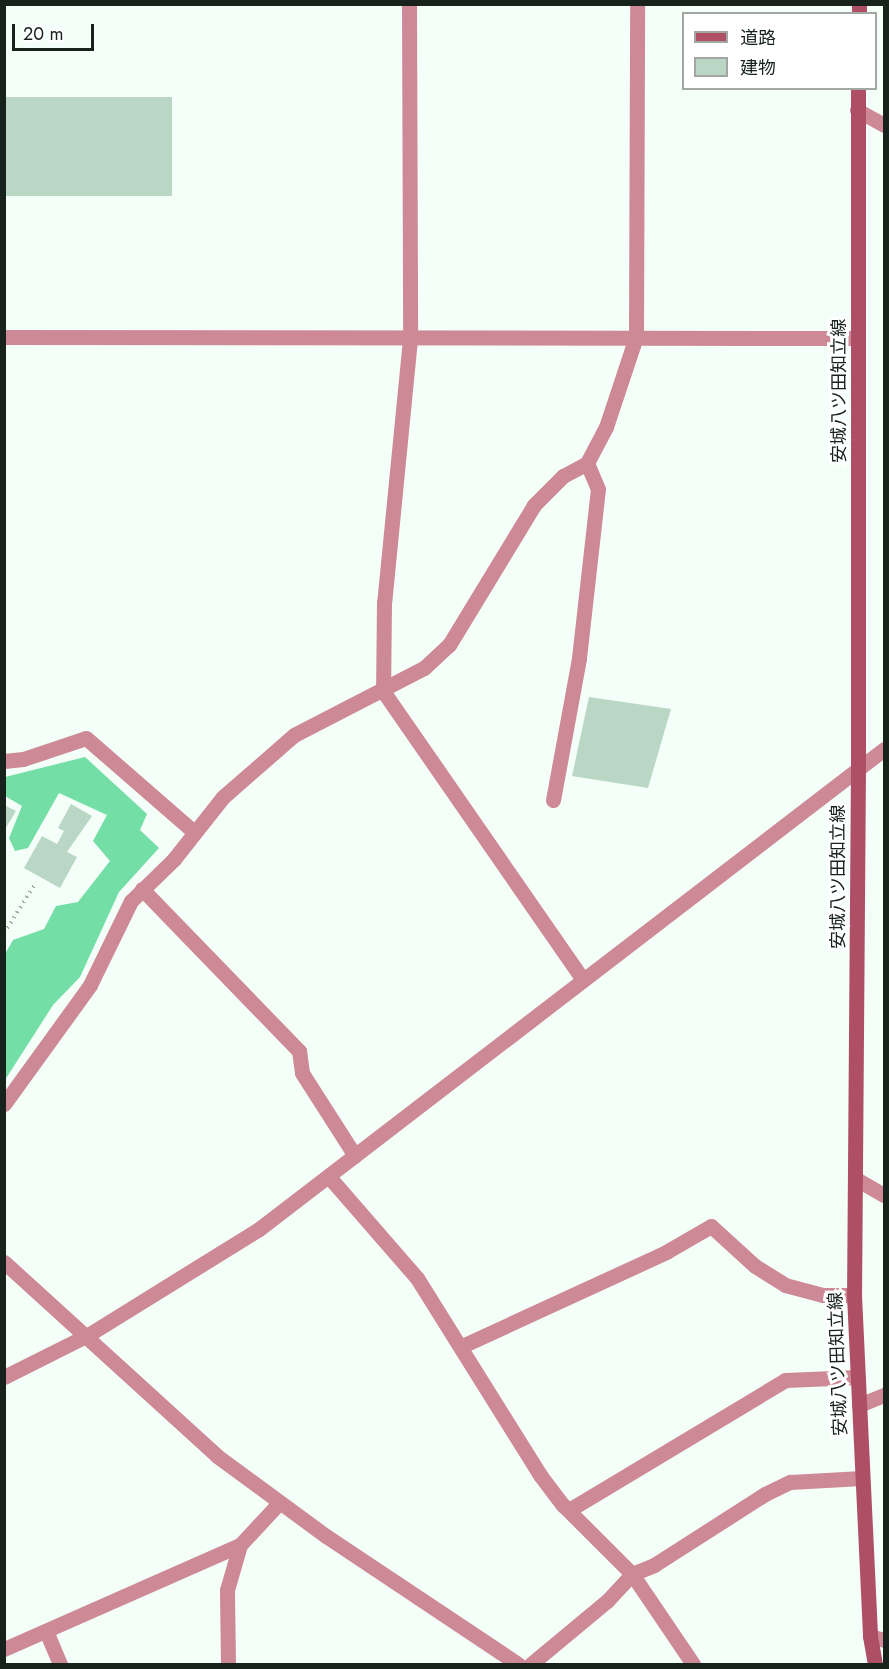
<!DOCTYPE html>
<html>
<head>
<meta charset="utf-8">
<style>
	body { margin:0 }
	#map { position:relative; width:889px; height:1669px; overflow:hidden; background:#f3fff8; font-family:Jost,"Noto Sans JP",sans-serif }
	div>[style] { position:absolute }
	.forest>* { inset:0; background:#73dea6 }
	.building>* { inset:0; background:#bad6c5; transform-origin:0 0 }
	.path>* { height:4px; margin-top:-2px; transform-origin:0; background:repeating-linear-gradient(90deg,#a0aba5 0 1.5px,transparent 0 6px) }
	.minor>* { height:15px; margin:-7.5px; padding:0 7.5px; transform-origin:7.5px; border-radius:7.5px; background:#cd8996 }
	.tertiary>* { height:15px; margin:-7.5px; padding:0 7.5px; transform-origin:7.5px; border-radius:7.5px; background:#cd8996 }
	.secondary>* { height:15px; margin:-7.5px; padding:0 7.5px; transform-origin:7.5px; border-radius:7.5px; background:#af4f66 }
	span { translate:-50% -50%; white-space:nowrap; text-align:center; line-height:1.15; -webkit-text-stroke:6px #fff; paint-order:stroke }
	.street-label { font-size:18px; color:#17221c }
	.frame { position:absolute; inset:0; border:6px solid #17221c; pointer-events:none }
	.legend { position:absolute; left:682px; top:12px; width:195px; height:78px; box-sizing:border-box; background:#fff; border:2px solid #a2a7a4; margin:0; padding:8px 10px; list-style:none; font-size:18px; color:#17221c }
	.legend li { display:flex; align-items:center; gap:12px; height:30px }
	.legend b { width:30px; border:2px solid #a2a7a4 }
	.scale { position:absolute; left:12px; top:24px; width:82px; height:27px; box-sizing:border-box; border:3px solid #17221c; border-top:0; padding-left:8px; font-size:18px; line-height:21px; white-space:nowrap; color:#17221c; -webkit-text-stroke:4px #fff; paint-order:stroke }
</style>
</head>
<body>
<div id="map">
	<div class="forest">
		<i style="clip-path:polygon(85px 757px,147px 814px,140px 830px,159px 848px,119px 892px,80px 977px,53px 1005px,5px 1080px,5px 954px,13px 940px,44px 929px,56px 906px,78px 902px,110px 861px,93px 841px,107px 815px,59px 793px,28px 848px,15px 851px,9px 838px,22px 806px,5px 796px,5px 777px)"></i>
	</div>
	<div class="building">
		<i style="left:4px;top:97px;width:168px;height:99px"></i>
		<i style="clip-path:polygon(589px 697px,671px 709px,648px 788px,572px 776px)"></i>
		<i style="clip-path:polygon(71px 804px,92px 816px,67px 852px,77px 857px,60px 888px,24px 868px,42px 836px,57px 844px,64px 831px,58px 828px)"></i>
		<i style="clip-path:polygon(4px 805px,16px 811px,4px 831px)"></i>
	</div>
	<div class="path">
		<i style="left:4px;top:933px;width:58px;rotate:-57.7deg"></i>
	</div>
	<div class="minor">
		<i style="left:409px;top:4px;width:335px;rotate:89.8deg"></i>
		<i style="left:410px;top:339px;width:264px;rotate:95.6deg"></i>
		<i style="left:384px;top:602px;width:89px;rotate:90.6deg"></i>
		<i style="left:383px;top:691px;width:351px;rotate:55.3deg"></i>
		<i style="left:857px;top:110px;width:31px;rotate:29deg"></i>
		<i style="left:4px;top:337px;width:854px;rotate:0.07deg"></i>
		<i style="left:4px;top:761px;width:19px;rotate:-6deg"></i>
		<i style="left:23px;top:759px;width:66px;rotate:-18.4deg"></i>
		<i style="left:86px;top:738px;width:143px;rotate:41deg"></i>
		<i style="left:553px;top:800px;width:144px;rotate:-79.6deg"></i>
		<i style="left:579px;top:658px;width:170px;rotate:-83.6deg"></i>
		<i style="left:598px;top:489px;width:28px;rotate:-113deg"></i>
		<i style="left:142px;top:889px;width:226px;rotate:45.9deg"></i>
		<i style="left:299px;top:1051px;width:22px;rotate:82deg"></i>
		<i style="left:302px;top:1073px;width:98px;rotate:57.4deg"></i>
		<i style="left:4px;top:1104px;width:147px;rotate:-54.1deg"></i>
		<i style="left:90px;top:985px;width:93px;rotate:-64deg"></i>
		<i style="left:131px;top:901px;width:60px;rotate:-44.3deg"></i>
		<i style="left:174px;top:859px;width:79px;rotate:-51.7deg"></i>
		<i style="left:223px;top:797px;width:94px;rotate:-41.1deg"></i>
		<i style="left:294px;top:735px;width:146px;rotate:-27.3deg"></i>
		<i style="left:424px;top:668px;width:34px;rotate:-43deg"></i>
		<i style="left:449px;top:645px;width:164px;rotate:-58.7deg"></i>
		<i style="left:534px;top:505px;width:41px;rotate:-45deg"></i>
		<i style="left:563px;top:476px;width:27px;rotate:-28deg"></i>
		<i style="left:587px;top:463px;width:41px;rotate:-62.2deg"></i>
		<i style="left:606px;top:427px;width:95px;rotate:-71.6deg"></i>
		<i style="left:636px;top:337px;width:333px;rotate:-89.8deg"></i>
		<i style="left:330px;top:1178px;width:133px;rotate:49deg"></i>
		<i style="left:417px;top:1278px;width:232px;rotate:58deg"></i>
		<i style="left:540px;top:1475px;width:38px;rotate:53deg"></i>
		<i style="left:563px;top:1505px;width:98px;rotate:45deg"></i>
		<i style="left:632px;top:1574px;width:109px;rotate:55.9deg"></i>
		<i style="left:856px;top:1179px;width:32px;rotate:30deg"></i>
		<i style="left:4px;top:1262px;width:288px;rotate:42.3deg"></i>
		<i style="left:217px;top:1456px;width:135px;rotate:36.3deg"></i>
		<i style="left:326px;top:1536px;width:231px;rotate:33.7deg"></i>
		<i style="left:462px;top:1346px;width:225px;rotate:-24.7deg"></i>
		<i style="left:666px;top:1252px;width:52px;rotate:-30deg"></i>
		<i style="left:711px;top:1226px;width:59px;rotate:42.3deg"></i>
		<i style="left:755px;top:1266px;width:36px;rotate:32deg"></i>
		<i style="left:785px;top:1285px;width:39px;rotate:15deg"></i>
		<i style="left:823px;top:1295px;width:31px"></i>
		<i style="left:859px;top:1405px;width:27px;rotate:-22deg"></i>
		<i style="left:569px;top:1510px;width:252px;rotate:-31deg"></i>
		<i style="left:785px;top:1380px;width:73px;rotate:-2.4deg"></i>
		<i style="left:46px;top:1631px;width:36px;rotate:67deg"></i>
		<i style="left:870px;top:1636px;width:15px;rotate:16deg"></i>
		<i style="left:4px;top:1649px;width:258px;rotate:-23.8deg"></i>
		<i style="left:228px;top:1664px;width:74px;rotate:-90.8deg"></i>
		<i style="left:227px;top:1590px;width:47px;rotate:-73.9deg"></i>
		<i style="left:240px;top:1545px;width:57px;rotate:-47.1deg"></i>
		<i style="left:531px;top:1664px;width:99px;rotate:-39.7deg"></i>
		<i style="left:607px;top:1601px;width:37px;rotate:-47deg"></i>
		<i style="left:632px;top:1574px;width:24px;rotate:-22deg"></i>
		<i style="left:654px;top:1565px;width:132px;rotate:-32.6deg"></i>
		<i style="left:765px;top:1494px;width:28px;rotate:-26deg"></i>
		<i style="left:790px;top:1482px;width:72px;rotate:-3.2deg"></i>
	</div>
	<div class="tertiary">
		<i style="left:4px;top:1377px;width:94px;rotate:-26.6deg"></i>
		<i style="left:88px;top:1335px;width:201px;rotate:-31.8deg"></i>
		<i style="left:259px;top:1229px;width:788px;rotate:-37.52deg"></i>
	</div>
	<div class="secondary">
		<i style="left:859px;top:14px;width:10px;rotate:-90deg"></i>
		<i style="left:858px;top:88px;width:680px;rotate:90deg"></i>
		<i style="left:858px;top:768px;width:527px;rotate:90.43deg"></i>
		<i style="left:854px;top:1295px;width:341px;rotate:87.3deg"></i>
		<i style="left:870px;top:1636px;width:28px;rotate:80deg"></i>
	</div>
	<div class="street-label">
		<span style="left:839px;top:391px;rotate:-90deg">安城八ツ田知立線</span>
		<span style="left:838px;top:877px;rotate:-90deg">安城八ツ田知立線</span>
		<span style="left:838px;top:1364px;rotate:-92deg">安城八ツ田知立線</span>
	</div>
	<div class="frame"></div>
	<ul class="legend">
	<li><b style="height:8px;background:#af4f66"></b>道路</li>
	<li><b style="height:16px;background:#bad6c5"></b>建物</li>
	</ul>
	<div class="scale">20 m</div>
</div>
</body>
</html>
